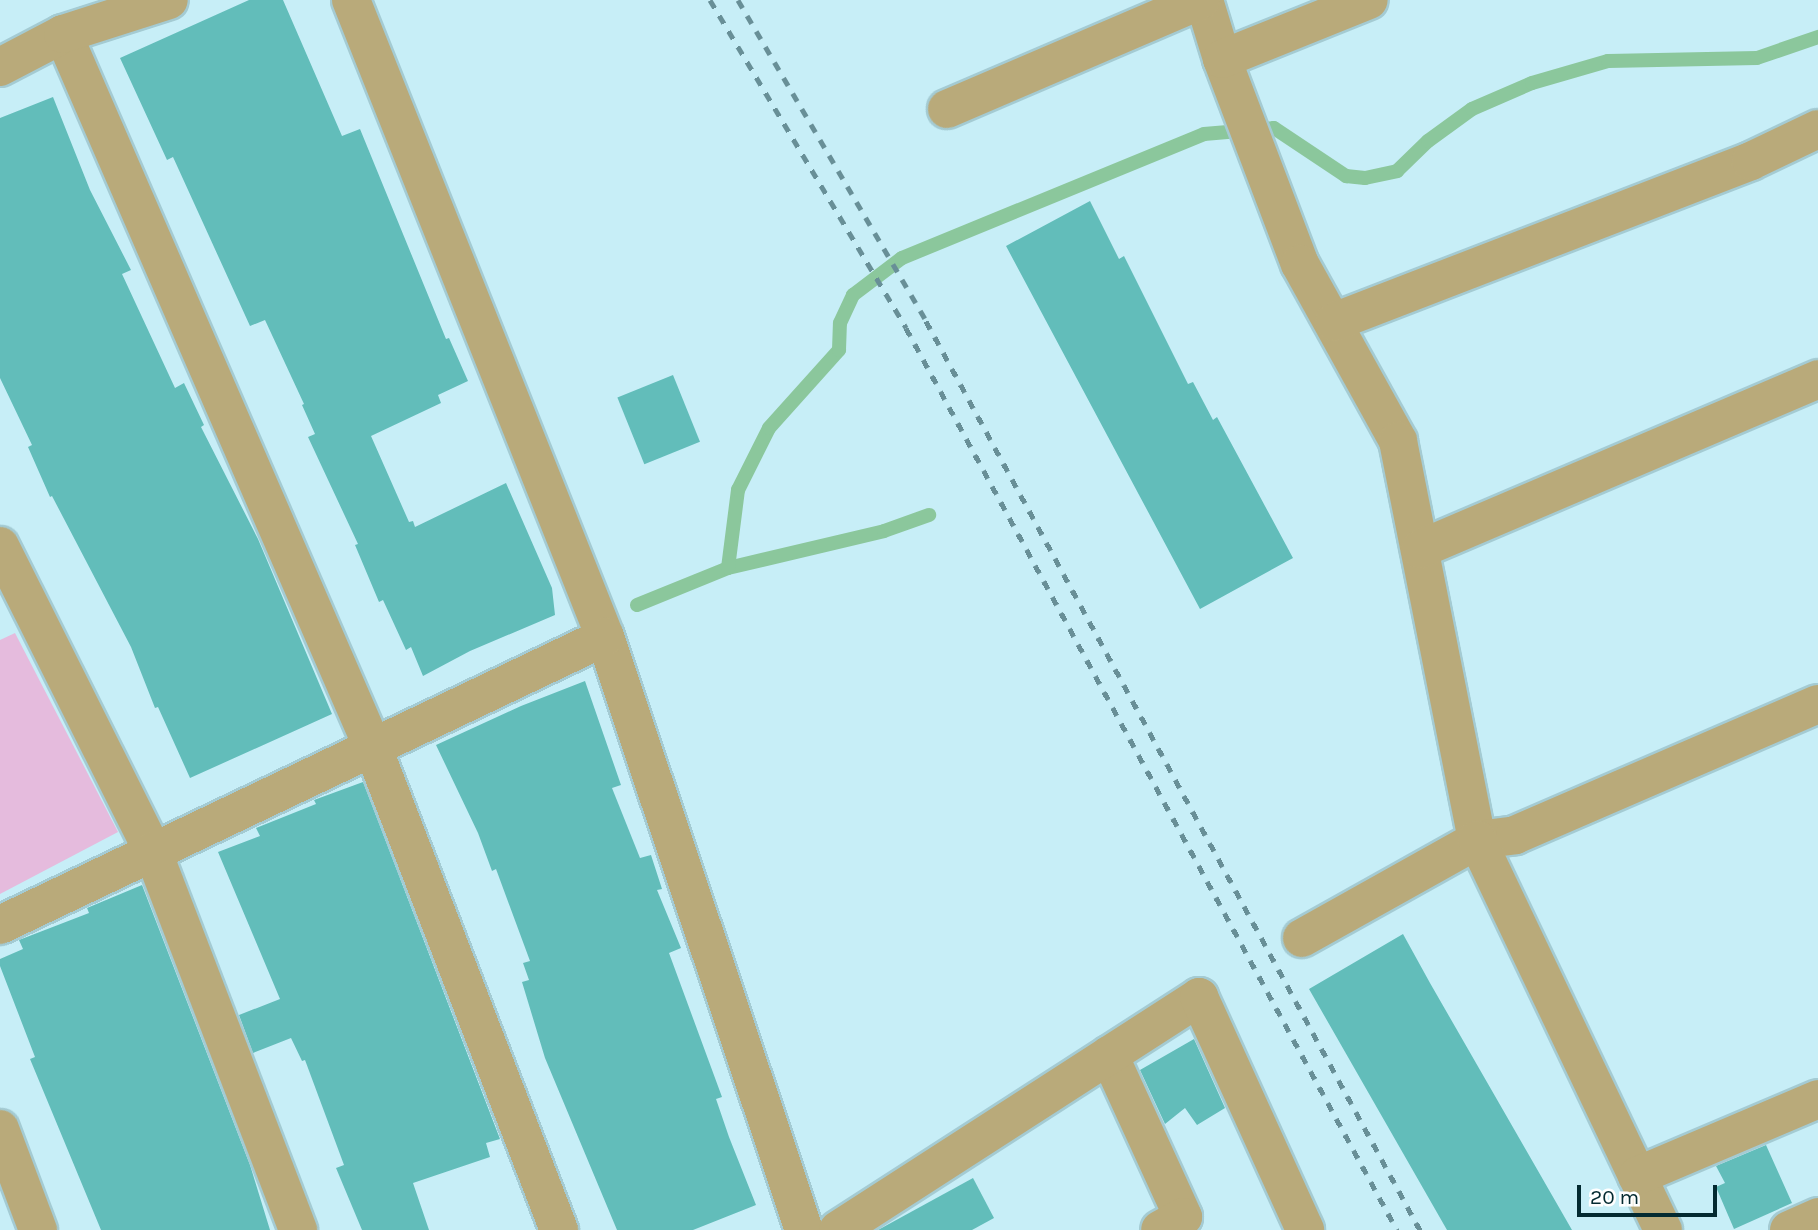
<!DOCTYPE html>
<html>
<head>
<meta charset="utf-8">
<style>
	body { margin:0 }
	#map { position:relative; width:1818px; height:1230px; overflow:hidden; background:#c7eef7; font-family:Karla,sans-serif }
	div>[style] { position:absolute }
	.green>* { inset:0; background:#e5bbdd }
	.stream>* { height:14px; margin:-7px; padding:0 7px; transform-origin:7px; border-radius:7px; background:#8bc79c }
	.building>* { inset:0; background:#62bdba; transform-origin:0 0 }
	.roads { filter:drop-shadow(2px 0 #a4cbd3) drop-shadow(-2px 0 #a4cbd3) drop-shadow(0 2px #a4cbd3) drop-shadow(0 -2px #a4cbd3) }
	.minor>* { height:38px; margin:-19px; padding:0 19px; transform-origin:19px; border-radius:19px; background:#b9aa7a }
	.rail>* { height:5px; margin-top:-2.5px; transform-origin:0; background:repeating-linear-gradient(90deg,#688f97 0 9px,transparent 0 18px) }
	span { translate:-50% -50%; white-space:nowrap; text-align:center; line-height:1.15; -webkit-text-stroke:5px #fff; paint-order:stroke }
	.scale { position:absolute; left:1577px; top:1185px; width:140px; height:32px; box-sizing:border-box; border:4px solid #032a31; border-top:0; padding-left:9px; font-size:21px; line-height:24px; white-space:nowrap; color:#032a31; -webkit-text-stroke:5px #fff; paint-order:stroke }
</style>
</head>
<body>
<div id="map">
	<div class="green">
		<i style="clip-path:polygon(15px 633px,118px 832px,0 894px,0 640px)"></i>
	</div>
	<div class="stream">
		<i style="left:728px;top:568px;width:160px;rotate:-13.3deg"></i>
		<i style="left:884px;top:531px;width:48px;rotate:-19.6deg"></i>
		<i style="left:637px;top:605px;width:98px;rotate:-22.1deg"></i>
		<i style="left:728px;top:568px;width:79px;rotate:-82.7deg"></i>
		<i style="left:738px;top:490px;width:69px;rotate:-63.4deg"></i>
		<i style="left:769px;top:428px;width:105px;rotate:-48.1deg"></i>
		<i style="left:839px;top:350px;width:27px;rotate:-88deg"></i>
		<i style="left:840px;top:323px;width:31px;rotate:-65deg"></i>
		<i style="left:853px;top:295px;width:61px;rotate:-37.1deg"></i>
		<i style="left:902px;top:258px;width:326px;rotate:-22.3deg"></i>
		<i style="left:1204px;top:134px;width:70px;rotate:-4.9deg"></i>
		<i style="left:1274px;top:128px;width:87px;rotate:33.7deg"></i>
		<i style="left:1346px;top:176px;width:19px;rotate:6deg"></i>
		<i style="left:1365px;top:178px;width:33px;rotate:-12deg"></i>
		<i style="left:1397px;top:171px;width:43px;rotate:-44.1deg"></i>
		<i style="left:1428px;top:141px;width:54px;rotate:-36deg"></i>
		<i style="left:1472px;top:109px;width:65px;rotate:-23.4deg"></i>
		<i style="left:1532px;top:83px;width:79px;rotate:-16.1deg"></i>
		<i style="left:1608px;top:61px;width:149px;rotate:-1.2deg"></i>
		<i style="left:1757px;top:58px;width:65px;rotate:-19deg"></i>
	</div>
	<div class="building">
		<i style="clip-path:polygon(249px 0,283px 0,342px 136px,360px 129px,446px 339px,449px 338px,468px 381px,438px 395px,441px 403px,371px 436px,409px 522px,413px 521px,415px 527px,506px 483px,552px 588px,555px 615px,470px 651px,423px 676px,411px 647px,406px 650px,383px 600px,379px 602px,355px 545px,358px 544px,308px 437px,315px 434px,302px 405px,304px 404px,265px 320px,250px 326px,173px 157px,167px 160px,120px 58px)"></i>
		<i style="clip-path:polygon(53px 97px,90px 190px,131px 270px,122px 274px,175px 388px,184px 383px,204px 425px,201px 427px,258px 539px,332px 714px,190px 778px,158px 707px,155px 708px,131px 647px,52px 496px,50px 497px,28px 447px,32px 445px,0 378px,0 118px)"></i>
		<i style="clip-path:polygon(1090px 201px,1119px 259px,1124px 256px,1188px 384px,1193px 382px,1213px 420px,1217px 417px,1293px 558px,1200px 609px,1006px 246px)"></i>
		<i style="left:673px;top:375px;width:72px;height:60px;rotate:68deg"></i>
		<i style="clip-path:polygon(585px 681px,621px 785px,612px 788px,640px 858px,651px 855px,662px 889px,657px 890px,681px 948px,669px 953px,722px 1097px,716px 1099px,729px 1137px,756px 1205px,693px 1230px,617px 1230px,545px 1058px,522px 982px,529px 980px,523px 963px,530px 961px,496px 869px,492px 871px,478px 833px,436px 745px,521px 706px)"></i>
		<i style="clip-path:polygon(363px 782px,500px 1139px,486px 1143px,490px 1157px,413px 1183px,429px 1230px,362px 1230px,336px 1168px,344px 1165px,305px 1060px,302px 1061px,291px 1038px,253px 1053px,239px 1015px,280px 999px,218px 852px,260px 836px,256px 828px,316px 804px,314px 800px)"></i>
		<i style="clip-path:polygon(142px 885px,250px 1165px,270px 1230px,101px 1230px,30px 1059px,35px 1057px,0 966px,0 959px,23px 949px,19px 940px,89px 913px,87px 908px)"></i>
		<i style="clip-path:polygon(1403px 934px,1430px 983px,1572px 1230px,1447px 1230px,1309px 989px)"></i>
		<i style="clip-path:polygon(1194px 1039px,1225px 1108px,1197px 1125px,1185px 1108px,1165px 1124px,1140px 1070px)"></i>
		<i style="clip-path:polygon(1766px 1145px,1792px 1203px,1734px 1229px,1716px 1187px,1725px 1183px,1716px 1166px)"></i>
		<i style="clip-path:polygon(973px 1178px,994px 1218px,972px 1230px,878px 1230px)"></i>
	</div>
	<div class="roads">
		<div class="minor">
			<i style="left:351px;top:0;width:686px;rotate:68.26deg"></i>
			<i style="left:605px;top:637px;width:625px;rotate:71.45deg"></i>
			<i style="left:1204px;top:0;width:62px;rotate:73deg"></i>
			<i style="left:1222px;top:59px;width:219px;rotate:69.2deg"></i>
			<i style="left:1300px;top:264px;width:202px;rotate:61deg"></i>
			<i style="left:1398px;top:441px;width:407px;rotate:78.8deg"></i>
			<i style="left:1477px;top:840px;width:38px;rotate:-7deg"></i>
			<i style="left:1515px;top:835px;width:330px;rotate:-23.4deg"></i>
			<i style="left:63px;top:34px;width:778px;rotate:66.53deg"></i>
			<i style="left:373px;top:748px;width:517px;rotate:68.9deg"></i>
			<i style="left:1222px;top:59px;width:158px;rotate:-21.9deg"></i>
			<i style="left:0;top:67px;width:71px;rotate:-27.6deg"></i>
			<i style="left:63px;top:34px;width:111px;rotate:-17.8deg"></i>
			<i style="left:947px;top:109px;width:276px;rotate:-23.2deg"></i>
			<i style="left:1334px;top:322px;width:447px;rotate:-21.1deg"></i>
			<i style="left:1751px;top:161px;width:74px;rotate:-25.5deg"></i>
			<i style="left:0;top:546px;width:342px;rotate:63.4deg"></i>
			<i style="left:153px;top:852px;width:405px;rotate:69deg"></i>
			<i style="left:1420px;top:549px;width:433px;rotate:-23.1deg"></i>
			<i style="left:0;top:925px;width:670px;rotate:-25.46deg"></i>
			<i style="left:1302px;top:938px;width:201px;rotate:-29.2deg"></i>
			<i style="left:1477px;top:840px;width:432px;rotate:64.5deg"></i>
			<i style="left:1109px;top:1055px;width:178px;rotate:65.4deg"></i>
			<i style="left:1183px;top:1217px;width:26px;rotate:151deg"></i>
			<i style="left:0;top:1129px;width:108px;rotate:69.4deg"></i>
			<i style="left:1637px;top:1176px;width:197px;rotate:-23deg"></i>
			<i style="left:838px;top:1230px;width:430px;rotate:-32.8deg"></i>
			<i style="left:1199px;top:997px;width:256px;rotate:65.5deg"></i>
			<i style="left:1789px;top:1230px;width:32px;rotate:-24deg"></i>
		</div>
	</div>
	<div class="rail">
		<i style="left:710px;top:0;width:382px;rotate:59.1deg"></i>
		<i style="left:906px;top:328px;width:1027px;rotate:61.44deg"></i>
		<i style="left:738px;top:0;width:372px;rotate:59.6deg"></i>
		<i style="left:926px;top:321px;width:1035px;rotate:61.48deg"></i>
	</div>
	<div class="scale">20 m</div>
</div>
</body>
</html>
